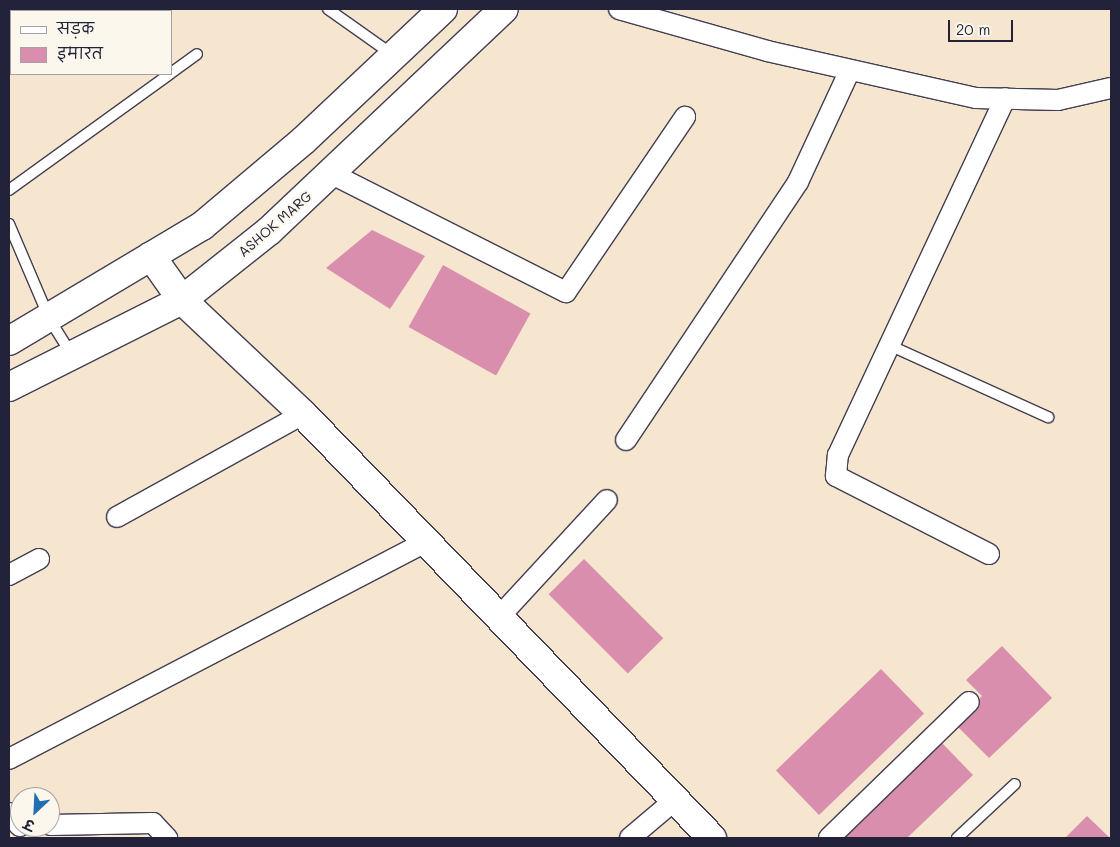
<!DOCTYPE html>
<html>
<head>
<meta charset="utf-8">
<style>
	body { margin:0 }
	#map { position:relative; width:1120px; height:847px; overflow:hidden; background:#f6e6d0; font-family:Mali,"Playpen Sans Deva",sans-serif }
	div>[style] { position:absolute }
	.building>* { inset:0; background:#d98ead; transform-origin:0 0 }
	.roads { filter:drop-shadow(1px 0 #423f51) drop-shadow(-1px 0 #423f51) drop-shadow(0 1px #423f51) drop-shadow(0 -1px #423f51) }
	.lane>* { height:10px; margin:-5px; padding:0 5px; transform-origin:5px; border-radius:5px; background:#fff }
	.street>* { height:20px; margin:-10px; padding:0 10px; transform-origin:10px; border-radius:10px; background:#fff }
	.secondary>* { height:28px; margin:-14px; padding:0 14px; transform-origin:14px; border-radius:14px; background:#fff }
	.primary>* { height:28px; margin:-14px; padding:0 14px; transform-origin:14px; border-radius:14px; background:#fff }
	span { translate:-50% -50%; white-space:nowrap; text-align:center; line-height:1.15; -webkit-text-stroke:4.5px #fbf7ec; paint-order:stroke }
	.street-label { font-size:14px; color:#22223b }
	.frame { position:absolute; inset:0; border:10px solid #22223b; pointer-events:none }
	.legend { position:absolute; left:10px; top:10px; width:162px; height:65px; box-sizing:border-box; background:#fbf7ec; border:1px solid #a4a2a5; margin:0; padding:6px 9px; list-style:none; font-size:15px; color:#22223b }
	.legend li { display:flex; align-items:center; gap:10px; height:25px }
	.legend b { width:25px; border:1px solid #a4a2a5 }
	.north { position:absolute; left:10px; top:787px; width:50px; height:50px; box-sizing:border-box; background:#fbf7ec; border:1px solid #a4a2a5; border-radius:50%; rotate:205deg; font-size:14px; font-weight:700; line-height:20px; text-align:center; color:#22223b }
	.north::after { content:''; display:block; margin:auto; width:18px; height:22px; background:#1f6fb2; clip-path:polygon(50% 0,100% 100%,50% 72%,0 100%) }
	.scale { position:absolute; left:948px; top:20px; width:65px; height:22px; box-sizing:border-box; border:2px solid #22223b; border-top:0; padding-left:6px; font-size:15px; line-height:18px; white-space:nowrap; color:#22223b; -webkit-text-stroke:4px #fbf7ec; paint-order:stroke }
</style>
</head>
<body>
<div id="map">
	<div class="building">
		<i style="clip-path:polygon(372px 230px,425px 256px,390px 309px,326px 268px)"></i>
		<i style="left:443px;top:265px;width:100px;height:71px;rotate:29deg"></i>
		<i style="left:584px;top:559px;width:112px;height:50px;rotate:45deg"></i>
		<i style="clip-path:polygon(1002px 646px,1052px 698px,989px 758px,954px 723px,982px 696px,966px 680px)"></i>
		<i style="left:881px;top:669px;width:62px;height:146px;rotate:46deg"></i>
		<i style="clip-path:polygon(942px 743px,973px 775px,907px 838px,842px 838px)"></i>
		<i style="clip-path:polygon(1087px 816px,1110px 838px,1065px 838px)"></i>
	</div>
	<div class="roads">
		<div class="lane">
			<i style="left:328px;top:9px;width:80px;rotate:35.3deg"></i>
			<i style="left:171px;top:73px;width:32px;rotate:-36deg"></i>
			<i style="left:9px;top:190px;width:198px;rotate:-35.8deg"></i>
			<i style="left:9px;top:224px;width:104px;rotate:66.9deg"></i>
			<i style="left:50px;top:320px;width:40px;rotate:58deg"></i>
			<i style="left:889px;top:345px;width:175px;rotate:24.4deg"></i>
			<i style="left:957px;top:838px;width:79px;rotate:-43deg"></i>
		</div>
		<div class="street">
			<i style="left:619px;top:9px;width:154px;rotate:15.8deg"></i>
			<i style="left:767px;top:51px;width:214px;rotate:12.7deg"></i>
			<i style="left:976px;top:98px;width:82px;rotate:1.4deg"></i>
			<i style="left:1058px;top:100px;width:54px;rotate:-12.8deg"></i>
			<i style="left:332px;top:174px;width:262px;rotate:26.8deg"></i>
			<i style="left:566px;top:292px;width:212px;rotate:-55.8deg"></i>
			<i style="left:626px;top:440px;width:310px;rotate:-56.3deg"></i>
			<i style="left:798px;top:182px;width:123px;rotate:-65.1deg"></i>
			<i style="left:117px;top:517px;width:213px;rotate:-29deg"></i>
			<i style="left:989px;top:554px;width:172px;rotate:-153deg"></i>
			<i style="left:836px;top:476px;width:21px;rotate:-85deg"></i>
			<i style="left:838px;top:455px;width:394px;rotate:-64.9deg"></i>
			<i style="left:9px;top:575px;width:34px;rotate:-28deg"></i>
			<i style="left:499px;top:617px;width:159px;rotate:-47.3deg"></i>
			<i style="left:9px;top:759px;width:470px;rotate:-27.5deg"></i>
			<i style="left:9px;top:813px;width:17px;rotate:50deg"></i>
			<i style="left:50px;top:825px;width:103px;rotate:-1.1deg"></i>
			<i style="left:153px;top:823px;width:21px;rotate:47deg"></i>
			<i style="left:630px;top:838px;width:59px;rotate:-40.2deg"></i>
			<i style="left:829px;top:838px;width:195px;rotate:-44.2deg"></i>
		</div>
		<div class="secondary">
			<i style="left:151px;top:256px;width:54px;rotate:54.8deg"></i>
			<i style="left:182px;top:300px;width:166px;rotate:43.3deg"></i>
			<i style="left:303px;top:414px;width:589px;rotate:46.03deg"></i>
		</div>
		<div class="primary">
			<i style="left:9px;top:341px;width:225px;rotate:-30.8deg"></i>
			<i style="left:202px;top:226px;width:133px;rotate:-40.1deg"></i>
			<i style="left:304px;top:140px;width:191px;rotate:-43.3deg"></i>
			<i style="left:9px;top:387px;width:194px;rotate:-26.7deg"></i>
			<i style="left:182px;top:300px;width:111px;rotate:-38.4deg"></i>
			<i style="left:269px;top:231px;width:323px;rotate:-43.4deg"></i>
		</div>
	</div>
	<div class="street-label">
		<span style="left:275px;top:224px;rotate:-41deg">ASHOK MARG</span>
	</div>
	<div class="frame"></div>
	<ul class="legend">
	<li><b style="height:6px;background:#fff"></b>सड़क</li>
	<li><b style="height:14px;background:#d98ead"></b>इमारत</li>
	</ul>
	<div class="north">उ</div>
	<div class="scale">20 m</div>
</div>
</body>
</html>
